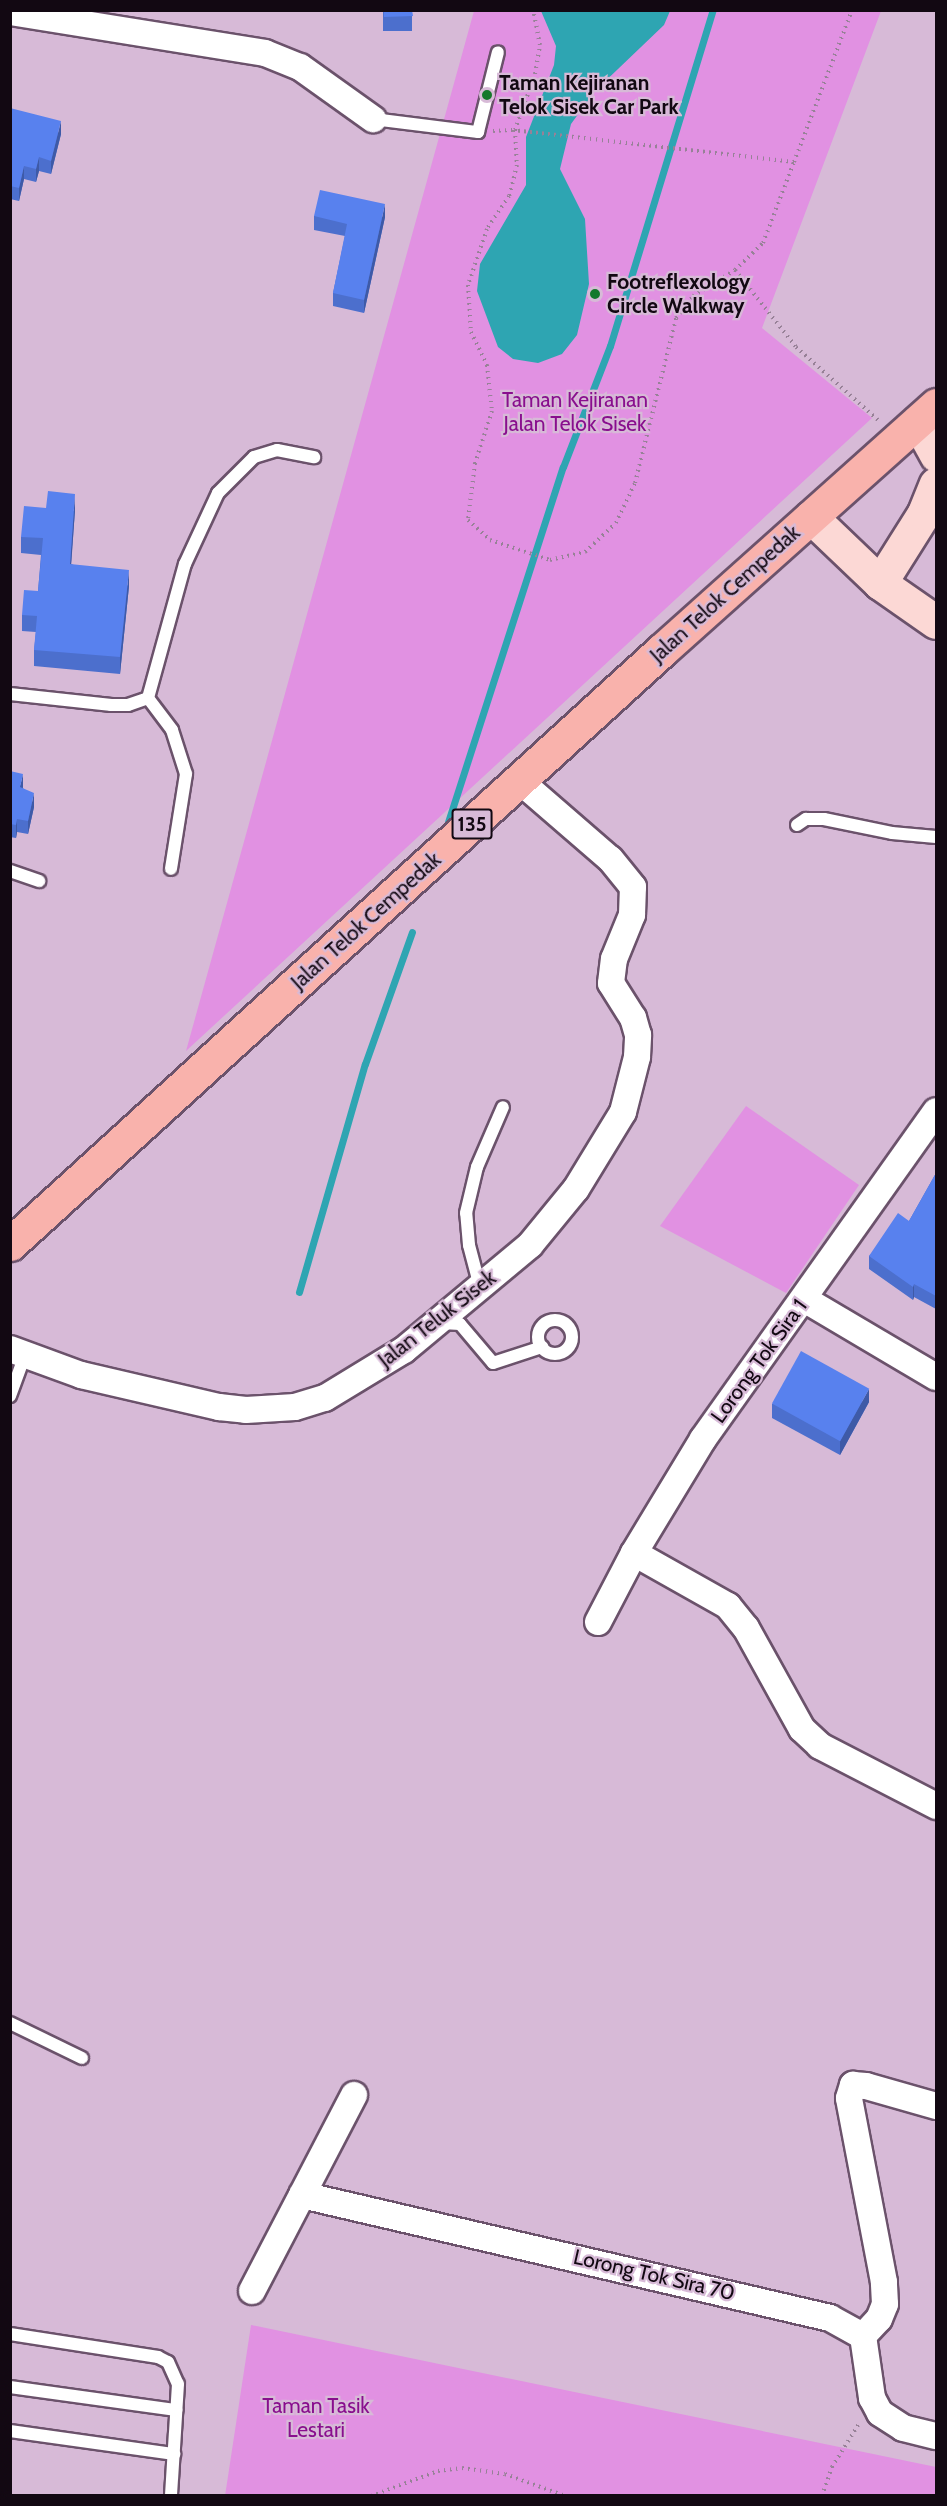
<!DOCTYPE html>
<html>
<head>
<meta charset="utf-8">
<style>
	body { margin:0 }
	#map { position:relative; width:947px; height:2506px; overflow:hidden; background:#d7bad7; font-family:Cabin,sans-serif }
	div>[style] { position:absolute }
	.green>* { inset:0; background:#e191e2 }
	.water>* { inset:0; background:#2ea5b2 }
	.stream>* { height:7px; margin:-3.5px; padding:0 3.5px; transform-origin:3.5px; border-radius:3.5px; background:#2ea5b2 }
	.path>* { height:4px; margin-top:-2px; transform-origin:0; background:repeating-linear-gradient(90deg,#978197 0 1.5px,transparent 0 6px) }
	.roads { filter:drop-shadow(2px 0 #6b526b) drop-shadow(-2px 0 #6b526b) drop-shadow(0 2px #6b526b) drop-shadow(0 -2px #6b526b) }
	.lane>* { height:12px; margin:-6px; padding:0 6px; transform-origin:6px; border-radius:6px; background:#fff }
	.lane>.ring { margin:-6px; padding:0; box-sizing:content-box; background:none; border:12px solid #fff; border-radius:50% }
	.street>* { height:26px; margin:-13px; padding:0 13px; transform-origin:13px; border-radius:13px; background:#fff }
	.secondary>* { height:33px; margin:-16.5px; padding:0 16.5px; transform-origin:16.5px; border-radius:16.5px; background:#fcd8d5 }
	.primary>* { height:33px; margin:-16.5px; padding:0 16.5px; transform-origin:16.5px; border-radius:16.5px; background:#f9b2ac }
	.wall>* { inset:0; background:#4c6fcd; transform-origin:0 0 }
	.shaded-wall>* { inset:0; background:#3e5aa7 }
	.building>* { inset:0; background:#5881ee; transform-origin:0 0 }
	.dots>* { width:16px; height:16px; translate:-50% -50%; box-sizing:border-box; border:3px solid #d7bad7; border-radius:50% }
	span { translate:-50% -50%; white-space:nowrap; text-align:center; line-height:1.15; -webkit-text-stroke:4.5px #d7bad7; paint-order:stroke }
	.shield-label span { padding:2px 4px; background:#d7bad7; border:2px solid; border-radius:4px; -webkit-text-stroke-width:0 }
	.shield-label { font-size:20px; color:#120812; font-weight:700 }
	.poi-label { font-size:21px; color:#120812; font-weight:700 }
	.left { translate:0 -50%; text-align:left }
	.park-label { font-size:21px; color:#890e8e }
	.street-label { font-size:21px; color:#120812 }
	.frame { position:absolute; inset:0; border:12px solid #120812; pointer-events:none }
</style>
</head>
<body>
<div id="map">
	<div class="green">
		<i style="clip-path:polygon(474px 11px,881px 11px,762px 328px,872px 418px,186px 1051px)"></i>
		<i style="clip-path:polygon(746px 1106px,859px 1185px,786px 1293px,660px 1226px)"></i>
		<i style="clip-path:polygon(251px 2325px,936px 2467px,936px 2496px,225px 2496px)"></i>
	</div>
	<div class="water">
		<i style="clip-path:polygon(541px 11px,670px 11px,664px 25px,595px 91px,571px 124px,560px 169px,585px 219px,589px 284px,577px 335px,562px 354px,538px 363px,513px 359px,498px 347px,477px 291px,480px 264px,526px 185px,526px 137px,554px 65px,556px 46px)"></i>
	</div>
	<div class="stream">
		<i style="left:448px;top:822px;width:373px;rotate:-72.1deg"></i>
		<i style="left:563px;top:467px;width:130px;rotate:-68.8deg"></i>
		<i style="left:610px;top:346px;width:351px;rotate:-73deg"></i>
		<i style="left:299px;top:1292px;width:237px;rotate:-73.9deg"></i>
		<i style="left:365px;top:1064px;width:140px;rotate:-70.4deg"></i>
	</div>
	<div class="path">
		<i style="left:493px;top:131px;width:22px;rotate:-3deg"></i>
		<i style="left:515px;top:130px;width:59px;rotate:-70.3deg"></i>
		<i style="left:535px;top:74px;width:29px;rotate:-80deg"></i>
		<i style="left:540px;top:45px;width:36px;rotate:-101deg"></i>
		<i style="left:794px;top:162px;width:281px;rotate:-173.5deg"></i>
		<i style="left:515px;top:130px;width:35px;rotate:87deg"></i>
		<i style="left:517px;top:165px;width:32px;rotate:104deg"></i>
		<i style="left:509px;top:196px;width:40px;rotate:124deg"></i>
		<i style="left:487px;top:229px;width:59px;rotate:108.7deg"></i>
		<i style="left:468px;top:285px;width:47px;rotate:86.3deg"></i>
		<i style="left:471px;top:332px;width:37px;rotate:64deg"></i>
		<i style="left:487px;top:365px;width:46px;rotate:83.8deg"></i>
		<i style="left:492px;top:411px;width:55px;rotate:108.1deg"></i>
		<i style="left:475px;top:463px;width:57px;rotate:97deg"></i>
		<i style="left:468px;top:520px;width:30px;rotate:42deg"></i>
		<i style="left:490px;top:540px;width:63px;rotate:18.4deg"></i>
		<i style="left:550px;top:560px;width:36px;rotate:-13deg"></i>
		<i style="left:585px;top:552px;width:42px;rotate:-43.1deg"></i>
		<i style="left:616px;top:523px;width:44px;rotate:-64.6deg"></i>
		<i style="left:635px;top:483px;width:170px;rotate:-76deg"></i>
		<i style="left:676px;top:318px;width:28px;rotate:-52deg"></i>
		<i style="left:693px;top:296px;width:49px;rotate:-31.8deg"></i>
		<i style="left:735px;top:270px;width:39px;rotate:-44deg"></i>
		<i style="left:763px;top:243px;width:87px;rotate:-69.1deg"></i>
		<i style="left:794px;top:162px;width:163px;rotate:-69.1deg"></i>
		<i style="left:735px;top:270px;width:98px;rotate:51.6deg"></i>
		<i style="left:796px;top:347px;width:111px;rotate:41.7deg"></i>
		<i style="left:371px;top:2496px;width:72px;rotate:-20.5deg"></i>
		<i style="left:438px;top:2471px;width:24px;rotate:-7deg"></i>
		<i style="left:462px;top:2468px;width:43px;rotate:7.9deg"></i>
		<i style="left:505px;top:2474px;width:64px;rotate:20.1deg"></i>
		<i style="left:822px;top:2496px;width:31px;rotate:-71deg"></i>
		<i style="left:832px;top:2467px;width:53px;rotate:-58.1deg"></i>
	</div>
	<div class="roads">
		<div class="lane">
			<i style="left:373px;top:119px;width:106px;rotate:7.1deg"></i>
			<i style="left:478px;top:132px;width:82px;rotate:-76deg"></i>
			<i style="left:10px;top:694px;width:102px;rotate:6.2deg"></i>
			<i style="left:111px;top:705px;width:17px"></i>
			<i style="left:128px;top:705px;width:21px;rotate:-19deg"></i>
			<i style="left:148px;top:698px;width:139px;rotate:-74.6deg"></i>
			<i style="left:185px;top:564px;width:78px;rotate:-65.1deg"></i>
			<i style="left:218px;top:493px;width:51px;rotate:-45deg"></i>
			<i style="left:254px;top:457px;width:24px;rotate:-17deg"></i>
			<i style="left:277px;top:450px;width:38px;rotate:11deg"></i>
			<i style="left:148px;top:698px;width:40px;rotate:53deg"></i>
			<i style="left:172px;top:730px;width:46px;rotate:72.3deg"></i>
			<i style="left:186px;top:774px;width:96px;rotate:99deg"></i>
			<i style="left:797px;top:825px;width:11px;rotate:-34deg"></i>
			<i style="left:806px;top:819px;width:18px"></i>
			<i style="left:824px;top:819px;width:69px;rotate:11.6deg"></i>
			<i style="left:892px;top:833px;width:44px;rotate:5.2deg"></i>
			<i style="left:10px;top:871px;width:31px;rotate:19deg"></i>
			<i style="left:480px;top:1287px;width:43px;rotate:-104.7deg"></i>
			<i style="left:469px;top:1245px;width:32px;rotate:-95deg"></i>
			<i style="left:466px;top:1213px;width:47px;rotate:-76.6deg"></i>
			<i style="left:477px;top:1167px;width:65px;rotate:-66.6deg"></i>
			<i class="ring" style="left:538px;top:1320px;width:22px;height:22px"></i>
			<i style="left:442px;top:1323px;width:18px;rotate:3deg"></i>
			<i style="left:460px;top:1324px;width:51px;rotate:49.8deg"></i>
			<i style="left:493px;top:1363px;width:52px;rotate:-18.1deg"></i>
			<i style="left:10px;top:1396px;width:44px;rotate:-69.9deg"></i>
			<i style="left:10px;top:2023px;width:80px;rotate:25.9deg"></i>
			<i style="left:10px;top:2334px;width:150px;rotate:8.8deg"></i>
			<i style="left:158px;top:2357px;width:11px;rotate:27deg"></i>
			<i style="left:168px;top:2362px;width:24px;rotate:66deg"></i>
			<i style="left:178px;top:2384px;width:112px;rotate:93.6deg"></i>
			<i style="left:10px;top:2387px;width:168px;rotate:7.9deg"></i>
			<i style="left:10px;top:2431px;width:166px;rotate:8deg"></i>
		</div>
		<div class="street">
			<i style="left:10px;top:12px;width:258px;rotate:9.1deg"></i>
			<i style="left:265px;top:53px;width:38px;rotate:22deg"></i>
			<i style="left:300px;top:67px;width:90px;rotate:35.5deg"></i>
			<i style="left:804px;top:1299px;width:153px;rotate:30.6deg"></i>
			<i style="left:10px;top:1349px;width:76px;rotate:20.1deg"></i>
			<i style="left:81px;top:1375px;width:142px;rotate:13.1deg"></i>
			<i style="left:219px;top:1407px;width:27px;rotate:6deg"></i>
			<i style="left:246px;top:1410px;width:49px;rotate:-3.5deg"></i>
			<i style="left:295px;top:1407px;width:31px;rotate:-17deg"></i>
			<i style="left:325px;top:1398px;width:92px;rotate:-31.3deg"></i>
			<i style="left:404px;top:1350px;width:164px;rotate:-39.8deg"></i>
			<i style="left:530px;top:1245px;width:72px;rotate:-50.6deg"></i>
			<i style="left:576px;top:1189px;width:90px;rotate:-58.6deg"></i>
			<i style="left:623px;top:1112px;width:57px;rotate:-75.7deg"></i>
			<i style="left:637px;top:1057px;width:22px;rotate:-87deg"></i>
			<i style="left:638px;top:1035px;width:18px;rotate:-106deg"></i>
			<i style="left:633px;top:1018px;width:41px;rotate:-122.2deg"></i>
			<i style="left:611px;top:983px;width:24px;rotate:-83deg"></i>
			<i style="left:614px;top:959px;width:48px;rotate:-67.8deg"></i>
			<i style="left:632px;top:915px;width:28px;rotate:-88deg"></i>
			<i style="left:633px;top:887px;width:36px;rotate:-129deg"></i>
			<i style="left:610px;top:859px;width:119px;rotate:-139.1deg"></i>
			<i style="left:634px;top:1553px;width:108px;rotate:29.4deg"></i>
			<i style="left:728px;top:1606px;width:28px;rotate:51deg"></i>
			<i style="left:746px;top:1628px;width:115px;rotate:61deg"></i>
			<i style="left:802px;top:1729px;width:25px;rotate:43deg"></i>
			<i style="left:820px;top:1746px;width:131px;rotate:27.3deg"></i>
			<i style="left:598px;top:1622px;width:78px;rotate:-62.4deg"></i>
			<i style="left:634px;top:1553px;width:133px;rotate:-58.8deg"></i>
			<i style="left:703px;top:1439px;width:402px;rotate:-54.6deg"></i>
			<i style="left:302px;top:2195px;width:542px;rotate:13.11deg"></i>
			<i style="left:830px;top:2318px;width:38px;rotate:29deg"></i>
			<i style="left:863px;top:2336px;width:63px;rotate:81.7deg"></i>
			<i style="left:872px;top:2398px;width:17px;rotate:62deg"></i>
			<i style="left:880px;top:2413px;width:27px;rotate:33deg"></i>
			<i style="left:903px;top:2428px;width:34px;rotate:14deg"></i>
			<i style="left:252px;top:2291px;width:221px;rotate:-62.5deg"></i>
			<i style="left:863px;top:2336px;width:23px;rotate:-47deg"></i>
			<i style="left:879px;top:2319px;width:16px;rotate:-68deg"></i>
			<i style="left:885px;top:2304px;width:22px;rotate:-93deg"></i>
			<i style="left:884px;top:2282px;width:187px;rotate:-100.8deg"></i>
			<i style="left:849px;top:2098px;width:14px;rotate:-73deg"></i>
			<i style="left:853px;top:2085px;width:13px;rotate:4deg"></i>
			<i style="left:866px;top:2086px;width:73px;rotate:15.9deg"></i>
		</div>
		<div class="secondary">
			<i style="left:918px;top:422px;width:38px;rotate:61deg"></i>
			<i style="left:811px;top:517px;width:95px;rotate:43.7deg"></i>
			<i style="left:880px;top:583px;width:68px;rotate:34.9deg"></i>
			<i style="left:880px;top:583px;width:83px;rotate:-57.8deg"></i>
			<i style="left:924px;top:513px;width:31px;rotate:-68deg"></i>
		</div>
		<div class="primary">
			<i style="left:10px;top:1244px;width:881px;rotate:-42.33deg"></i>
			<i style="left:661px;top:651px;width:369px;rotate:-41.8deg"></i>
		</div>
	</div>
	<div class="wall">
		<i style="left:383px;top:10px;width:29px;height:21px"></i>
		<i style="clip-path:polygon(10px 108px,61px 134px,51px 174px,39px 171px,36px 182px,24px 179px,19px 201px,10px 199px)"></i>
		<i style="clip-path:polygon(314px 216px,385px 217px,364px 313px,333px 306px,333px 293px,345px 236px,314px 230px)"></i>
		<i style="clip-path:polygon(75px 510px,71px 564px,129px 586px,120px 674px,34px 666px,34px 650px,36px 632px,22px 631px,22px 615px,38px 591px,41px 555px,21px 553px,21px 537px)"></i>
		<i style="clip-path:polygon(10px 771px,23px 788px,34px 807px,28px 834px,17px 832px,16px 838px,10px 837px)"></i>
		<i style="clip-path:polygon(936px 1173px,936px 1309px,914px 1297px,913px 1300px,869px 1269px,869px 1256px,909px 1221px)"></i>
		<i style="clip-path:polygon(869px 1402px,840px 1455px,772px 1418px,772px 1404px)"></i>
	</div>
	<div class="shaded-wall">
		<i style="clip-path:polygon(61px 121px,61px 134px,51px 174px,51px 161px)"></i>
		<i style="clip-path:polygon(39px 157px,39px 171px,36px 182px,36px 169px)"></i>
		<i style="clip-path:polygon(24px 166px,24px 179px,19px 201px,19px 188px)"></i>
		<i style="clip-path:polygon(385px 204px,385px 217px,364px 313px,364px 300px)"></i>
		<i style="clip-path:polygon(75px 494px,75px 510px,70px 581px,70px 564px)"></i>
		<i style="clip-path:polygon(129px 570px,129px 586px,120px 674px,120px 657px)"></i>
		<i style="clip-path:polygon(23px 774px,23px 787px,20px 800px,20px 787px)"></i>
		<i style="clip-path:polygon(34px 793px,34px 807px,28px 834px,28px 821px)"></i>
		<i style="clip-path:polygon(17px 819px,17px 832px,16px 838px,16px 825px)"></i>
		<i style="clip-path:polygon(914px 1284px,914px 1297px,913px 1300px,913px 1287px)"></i>
		<i style="clip-path:polygon(869px 1389px,869px 1402px,840px 1455px,840px 1441px)"></i>
	</div>
	<div class="building">
		<i style="clip-path:polygon(384px 10px,412px 10px,413px 16px,384px 17px)"></i>
		<i style="clip-path:polygon(10px 108px,61px 121px,51px 161px,39px 157px,36px 169px,24px 166px,19px 188px,10px 186px)"></i>
		<i style="clip-path:polygon(320px 190px,385px 204px,364px 300px,333px 293px,347px 224px,314px 216px)"></i>
		<i style="clip-path:polygon(48px 491px,75px 494px,70px 564px,129px 570px,120px 657px,34px 650px,37px 616px,22px 615px,24px 590px,38px 591px,43px 538px,21px 537px,24px 506px,46px 508px)"></i>
		<i style="clip-path:polygon(10px 771px,23px 774px,20px 787px,34px 793px,28px 821px,17px 819px,16px 825px,10px 824px)"></i>
		<i style="clip-path:polygon(936px 1173px,936px 1296px,914px 1284px,913px 1287px,869px 1256px,898px 1213px,909px 1221px)"></i>
		<i style="left:801px;top:1351px;width:78px;height:60px;rotate:29deg"></i>
	</div>
	<div class="dots">
		<i style="left:487px;top:95px;background:#14792b"></i>
		<i style="left:595px;top:294px;background:#14792b"></i>
	</div>
	<div class="shield-label">
		<span style="left:472px;top:824px">135</span>
	</div>
	<div class="poi-label">
		<span class="left" style="left:499px;top:95px">Taman Kejiranan<br>Telok Sisek Car Park</span>
		<span class="left" style="left:607px;top:294px">Footreflexology<br>Circle Walkway</span>
	</div>
	<div class="park-label">
		<span style="left:575px;top:412px">Taman Kejiranan<br>Jalan Telok Sisek</span>
		<span style="left:316px;top:2418px">Taman Tasik<br>Lestari</span>
	</div>
	<div class="street-label">
		<span style="left:725px;top:594px;rotate:-42deg">Jalan Telok Cempedak</span>
		<span style="left:366px;top:921px;rotate:-42deg">Jalan Telok Cempedak</span>
		<span style="left:437px;top:1319px;rotate:-38deg">Jalan Teluk Sisek</span>
		<span style="left:759px;top:1361px;rotate:-54deg">Lorong Tok Sira 1</span>
		<span style="left:654px;top:2275px;rotate:13deg">Lorong Tok Sira 70</span>
	</div>
	<div class="frame"></div>
</div>
</body>
</html>
